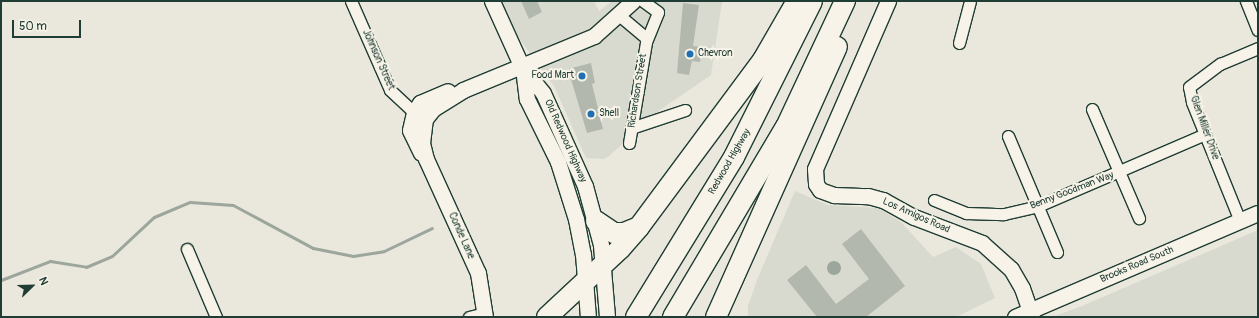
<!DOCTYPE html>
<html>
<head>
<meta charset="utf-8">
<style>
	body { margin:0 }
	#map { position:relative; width:1259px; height:318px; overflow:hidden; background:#eae8dd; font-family:Pangolin,sans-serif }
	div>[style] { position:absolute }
	.built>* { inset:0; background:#d9dacf }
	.water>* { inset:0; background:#9ca69c }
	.round { border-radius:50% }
	.stream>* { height:3px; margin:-1.5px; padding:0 1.5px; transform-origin:1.5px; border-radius:1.5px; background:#9ca69c }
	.building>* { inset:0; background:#b2b8ae }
	.roads { filter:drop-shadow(1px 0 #1f3d34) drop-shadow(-1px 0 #1f3d34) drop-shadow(0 1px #1f3d34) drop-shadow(0 -1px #1f3d34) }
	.street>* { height:11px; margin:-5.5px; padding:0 5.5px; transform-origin:5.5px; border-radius:5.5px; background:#f7f3e8 }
	.secondary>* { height:15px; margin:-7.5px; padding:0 7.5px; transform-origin:7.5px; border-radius:7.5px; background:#f7f3e8 }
	.highway>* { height:20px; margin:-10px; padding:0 10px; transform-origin:10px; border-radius:10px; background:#f7f3e8 }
	.dots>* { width:11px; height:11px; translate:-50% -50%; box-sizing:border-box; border:2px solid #f7f3e8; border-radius:50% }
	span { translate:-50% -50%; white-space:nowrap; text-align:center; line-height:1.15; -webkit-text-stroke:4px #f7f3e8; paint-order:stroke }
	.poi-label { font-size:10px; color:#1f3d34 }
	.left { translate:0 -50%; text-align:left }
	.right { translate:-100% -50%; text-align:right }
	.street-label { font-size:10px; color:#1f3d34 }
	.frame { position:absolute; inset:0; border:2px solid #1f3d34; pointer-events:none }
	.north { position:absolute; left:12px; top:266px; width:40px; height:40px; -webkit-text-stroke:3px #f7f3e8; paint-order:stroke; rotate:67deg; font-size:11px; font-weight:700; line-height:16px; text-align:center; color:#1f3d34 }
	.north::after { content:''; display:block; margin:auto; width:14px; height:18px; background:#1f3d34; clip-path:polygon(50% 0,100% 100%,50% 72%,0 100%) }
	.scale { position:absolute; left:12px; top:20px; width:69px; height:18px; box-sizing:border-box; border:2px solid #1f3d34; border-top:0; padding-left:5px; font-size:12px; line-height:14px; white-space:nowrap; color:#1f3d34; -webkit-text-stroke:3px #f7f3e8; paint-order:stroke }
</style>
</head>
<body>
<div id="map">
	<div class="built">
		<i style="clip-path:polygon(498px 1px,594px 1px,599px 11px,612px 1px,722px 2px,711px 75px,660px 110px,608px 157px,603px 159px,586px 158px,554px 86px,518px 37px)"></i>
		<i style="clip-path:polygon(795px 191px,828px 205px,878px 208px,901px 222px,933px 257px,956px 247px,981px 264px,995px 298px,956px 317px,748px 317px,748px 306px,757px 280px)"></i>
		<i style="clip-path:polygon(1258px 230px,1258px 317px,1052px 317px,1082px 306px)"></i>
	</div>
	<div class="water">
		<i class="round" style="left:827px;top:261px;width:14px;height:14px"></i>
	</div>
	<div class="stream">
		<i style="left:1px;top:280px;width:53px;rotate:-21.2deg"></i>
		<i style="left:50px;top:261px;width:36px;rotate:9deg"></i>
		<i style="left:86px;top:267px;width:28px;rotate:-23deg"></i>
		<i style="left:112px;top:256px;width:57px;rotate:-42.9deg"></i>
		<i style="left:154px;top:217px;width:39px;rotate:-23deg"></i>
		<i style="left:190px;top:202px;width:43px;rotate:4deg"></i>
		<i style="left:233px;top:205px;width:91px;rotate:28.3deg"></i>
		<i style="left:313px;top:248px;width:41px;rotate:11.3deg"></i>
		<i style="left:353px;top:256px;width:31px;rotate:-9deg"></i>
		<i style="left:384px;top:251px;width:53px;rotate:-25.6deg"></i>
	</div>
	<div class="building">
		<i style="clip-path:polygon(521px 1px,537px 1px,542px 12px,529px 19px)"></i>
		<i style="clip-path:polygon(683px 3px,699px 5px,693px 46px,702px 47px,700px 62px,692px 61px,689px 75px,677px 73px)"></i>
		<i style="clip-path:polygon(591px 63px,595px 83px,592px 84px,603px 129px,587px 133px,568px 69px)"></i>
		<i style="clip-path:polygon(861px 229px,905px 286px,866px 317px,817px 317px,787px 280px,806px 265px,836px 304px,869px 279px,842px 244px)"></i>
	</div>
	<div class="roads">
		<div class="street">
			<i style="left:351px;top:1px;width:97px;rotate:66.3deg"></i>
			<i style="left:390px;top:90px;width:33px;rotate:43deg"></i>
			<i style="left:1246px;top:1px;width:31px;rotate:68deg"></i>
			<i style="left:620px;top:16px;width:35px;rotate:40deg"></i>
			<i style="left:959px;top:43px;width:43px;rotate:-75.3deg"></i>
			<i style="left:1092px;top:109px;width:119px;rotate:66.7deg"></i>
			<i style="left:631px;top:128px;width:57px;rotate:-18.4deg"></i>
			<i style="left:1008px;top:136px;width:126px;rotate:67.1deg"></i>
			<i style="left:629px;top:143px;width:102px;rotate:-80.4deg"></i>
			<i style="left:646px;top:42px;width:32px;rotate:-68deg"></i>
			<i style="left:658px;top:12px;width:19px;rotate:-144deg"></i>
			<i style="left:934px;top:200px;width:35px;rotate:22deg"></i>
			<i style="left:966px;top:213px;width:38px;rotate:2deg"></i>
			<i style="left:1004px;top:214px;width:35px;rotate:-13deg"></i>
			<i style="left:1038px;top:206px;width:182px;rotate:-23.3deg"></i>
			<i style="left:1240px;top:221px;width:128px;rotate:-112deg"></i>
			<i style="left:1192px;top:102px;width:15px;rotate:-101deg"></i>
			<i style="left:1189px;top:87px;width:39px;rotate:-37deg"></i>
			<i style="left:1220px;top:64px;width:41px;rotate:-22.8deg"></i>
			<i style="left:187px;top:249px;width:74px;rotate:66.9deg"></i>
			<i style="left:469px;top:317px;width:16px;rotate:-14deg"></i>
		</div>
		<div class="secondary">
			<i style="left:492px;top:1px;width:72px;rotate:65.6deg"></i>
			<i style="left:522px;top:67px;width:33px;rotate:51deg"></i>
			<i style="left:543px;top:93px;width:102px;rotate:65.7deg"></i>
			<i style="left:585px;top:186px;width:61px;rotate:74.8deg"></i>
			<i style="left:601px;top:245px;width:72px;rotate:85.2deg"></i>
			<i style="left:888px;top:1px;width:183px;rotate:113.5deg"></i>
			<i style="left:815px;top:169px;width:15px;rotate:86deg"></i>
			<i style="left:816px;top:184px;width:7px;rotate:56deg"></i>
			<i style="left:820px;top:190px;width:15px;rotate:20deg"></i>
			<i style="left:834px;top:195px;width:34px;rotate:2deg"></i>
			<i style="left:868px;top:196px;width:16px;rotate:15deg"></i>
			<i style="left:883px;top:200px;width:35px;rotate:29deg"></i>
			<i style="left:914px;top:217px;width:73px;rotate:20.9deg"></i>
			<i style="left:982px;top:243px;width:39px;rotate:42deg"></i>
			<i style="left:1011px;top:269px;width:22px;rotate:60deg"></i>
			<i style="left:1022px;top:288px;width:31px;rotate:71deg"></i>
			<i style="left:523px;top:68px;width:31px;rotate:83deg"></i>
			<i style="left:527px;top:99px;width:70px;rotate:63.8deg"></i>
			<i style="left:558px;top:162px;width:60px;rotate:72.5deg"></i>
			<i style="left:576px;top:219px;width:36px;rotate:79deg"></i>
			<i style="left:583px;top:254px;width:63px;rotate:85.5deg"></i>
			<i style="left:421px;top:153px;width:25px;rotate:-116deg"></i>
			<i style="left:410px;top:130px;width:18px;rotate:-77deg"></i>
			<i style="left:414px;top:112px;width:11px;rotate:-56deg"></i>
			<i style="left:420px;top:103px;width:30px;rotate:-23deg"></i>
			<i style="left:485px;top:317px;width:45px;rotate:-99deg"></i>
			<i style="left:478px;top:273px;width:125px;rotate:-114.5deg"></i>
			<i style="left:426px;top:159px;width:16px;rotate:-104deg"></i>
			<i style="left:422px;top:143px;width:24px;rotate:-83deg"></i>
			<i style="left:425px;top:119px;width:13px;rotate:-51deg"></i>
			<i style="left:433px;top:109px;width:36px;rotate:-32deg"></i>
			<i style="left:463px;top:90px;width:142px;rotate:-22.4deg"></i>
			<i style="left:594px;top:36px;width:52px;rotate:-41.9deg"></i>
			<i style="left:1015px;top:317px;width:264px;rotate:-23.2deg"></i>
		</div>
		<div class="highway">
			<i style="left:596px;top:221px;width:22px;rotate:34deg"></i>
			<i style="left:614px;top:233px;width:10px"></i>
			<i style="left:624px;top:233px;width:16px;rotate:-22deg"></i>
			<i style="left:547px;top:317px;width:100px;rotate:-43deg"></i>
			<i style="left:620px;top:249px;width:29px;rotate:-49deg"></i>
			<i style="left:639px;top:227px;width:208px;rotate:-53.4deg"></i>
			<i style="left:763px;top:60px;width:68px;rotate:-60deg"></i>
			<i style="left:636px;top:317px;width:188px;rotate:-58.5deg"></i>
			<i style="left:734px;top:157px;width:174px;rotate:-63.4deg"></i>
			<i style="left:673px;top:317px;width:221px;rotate:-59.3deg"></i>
			<i style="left:786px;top:127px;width:139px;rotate:-64.9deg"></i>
			<i style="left:716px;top:317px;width:296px;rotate:-65.9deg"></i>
		</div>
	</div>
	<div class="dots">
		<i style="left:690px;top:54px;background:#1f6fb2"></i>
		<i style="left:582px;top:76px;background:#1f6fb2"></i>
		<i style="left:591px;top:114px;background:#1f6fb2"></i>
	</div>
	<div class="poi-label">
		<span class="left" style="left:698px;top:54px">Chevron</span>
		<span class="right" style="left:574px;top:76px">Food Mart</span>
		<span class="left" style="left:599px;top:114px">Shell</span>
	</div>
	<div class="street-label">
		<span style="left:378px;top:60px;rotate:66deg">Johnson Street</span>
		<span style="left:638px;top:91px;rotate:-81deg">Richardson Street</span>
		<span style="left:1204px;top:128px;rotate:70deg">Glen Miller Drive</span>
		<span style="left:565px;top:141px;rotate:66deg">Old Redwood Highway</span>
		<span style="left:730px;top:162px;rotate:-60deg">Redwood Highway</span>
		<span style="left:1072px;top:191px;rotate:-21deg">Benny Goodman Way</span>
		<span style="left:916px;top:216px;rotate:24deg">Los Amigos Road</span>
		<span style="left:461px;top:236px;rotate:66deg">Conde Lane</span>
		<span style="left:1137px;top:265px;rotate:-23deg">Brooks Road South</span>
	</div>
	<div class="frame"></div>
	<div class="north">N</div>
	<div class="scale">50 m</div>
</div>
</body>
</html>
